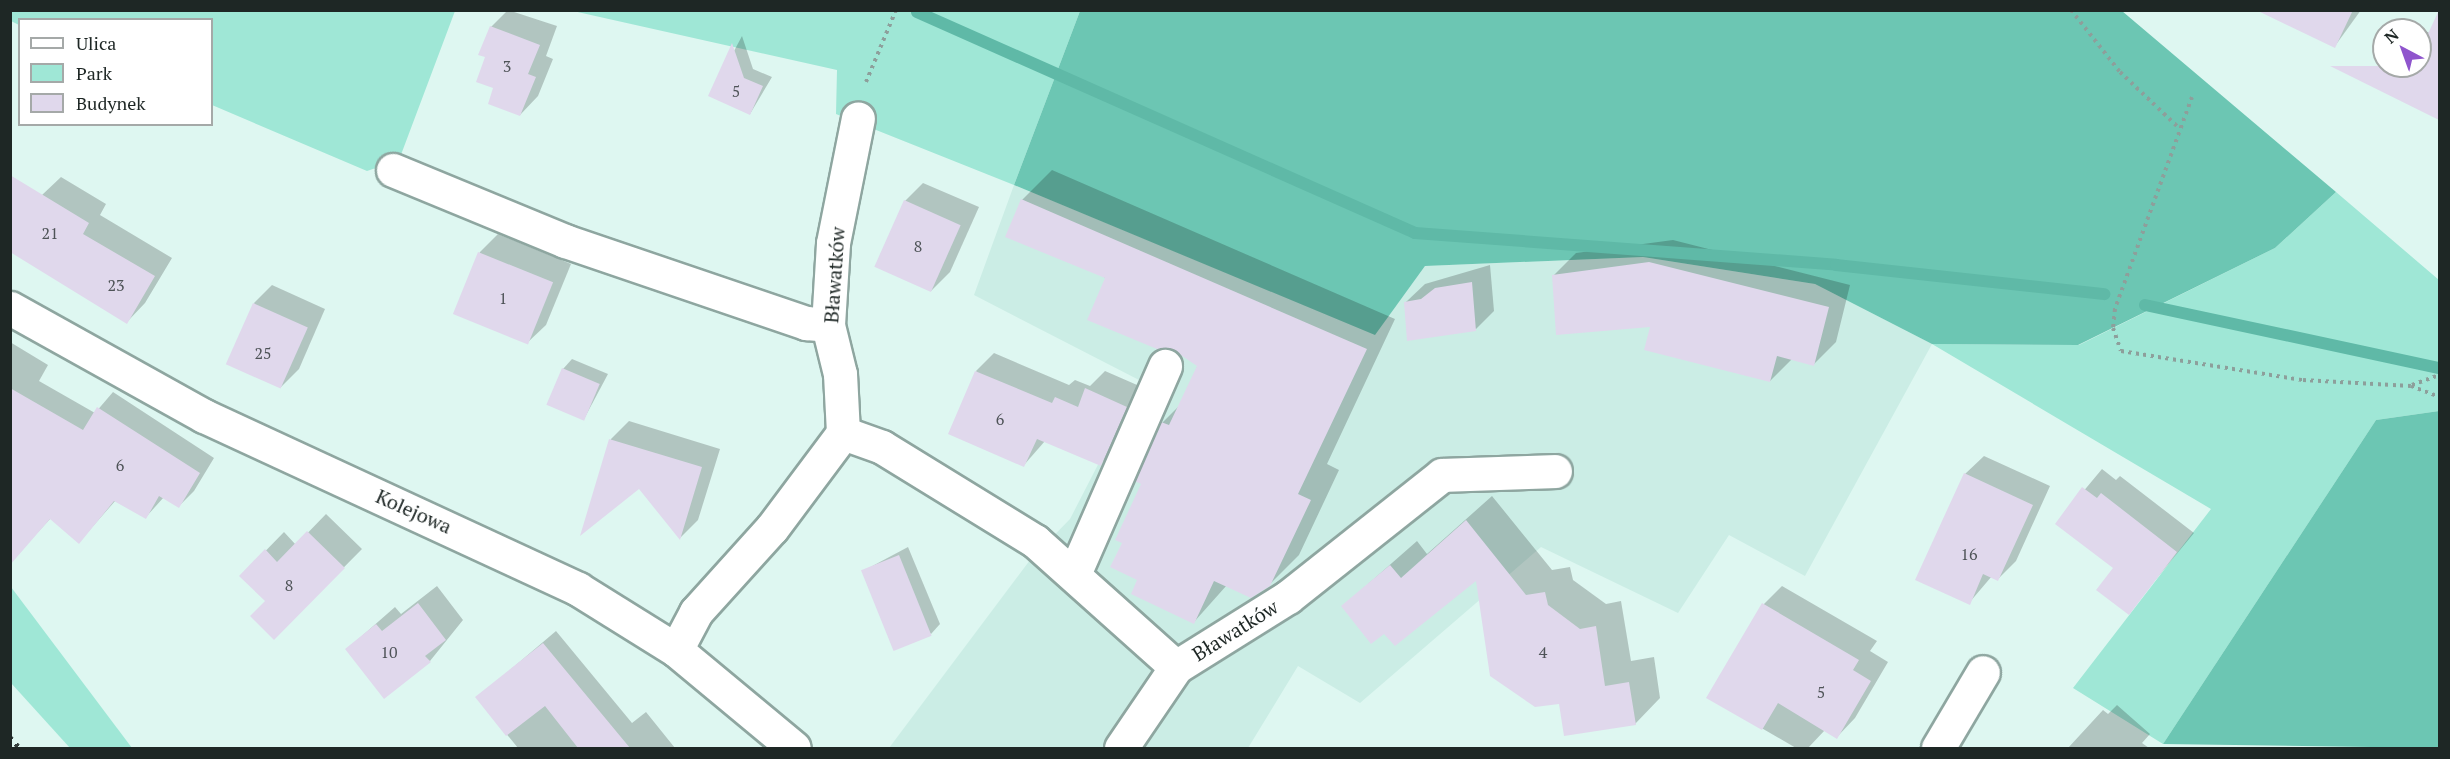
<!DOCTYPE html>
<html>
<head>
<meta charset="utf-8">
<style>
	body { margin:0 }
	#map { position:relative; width:2450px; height:759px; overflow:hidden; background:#def7f1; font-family:"PT Serif",serif }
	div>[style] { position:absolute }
	.built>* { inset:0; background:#cbede5 }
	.green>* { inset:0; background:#9fe7d6 }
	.forest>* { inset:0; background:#6cc6b3 }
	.shadow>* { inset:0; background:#0003 }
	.stream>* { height:12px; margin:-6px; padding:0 6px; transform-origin:6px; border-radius:6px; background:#5fb9a7 }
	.building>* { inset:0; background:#e0d8ec; transform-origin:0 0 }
	.path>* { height:4px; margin-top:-2px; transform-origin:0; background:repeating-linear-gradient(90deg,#8d9f9b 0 3px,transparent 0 7.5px) }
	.roads { filter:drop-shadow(2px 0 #8ea6a0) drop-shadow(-2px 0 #8ea6a0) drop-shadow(0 2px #8ea6a0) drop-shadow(0 -2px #8ea6a0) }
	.minor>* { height:33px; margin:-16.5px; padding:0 16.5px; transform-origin:16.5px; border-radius:16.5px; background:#fff }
	.rail>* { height:4.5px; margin-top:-2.25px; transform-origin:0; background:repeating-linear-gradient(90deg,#343f3d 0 3px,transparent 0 9px) }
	span { translate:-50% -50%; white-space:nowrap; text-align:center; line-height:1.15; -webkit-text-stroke:4.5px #fff; paint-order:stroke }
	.number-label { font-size:16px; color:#4e5357 }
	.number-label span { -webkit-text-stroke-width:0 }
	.street-label { font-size:20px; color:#1e2725 }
	.frame { position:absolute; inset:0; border:12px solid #1e2725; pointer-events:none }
	.legend { position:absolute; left:18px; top:18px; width:195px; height:108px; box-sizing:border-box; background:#fff; border:2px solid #a5a9a8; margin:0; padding:8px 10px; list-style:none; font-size:18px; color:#1e2725 }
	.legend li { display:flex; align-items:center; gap:12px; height:30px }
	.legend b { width:30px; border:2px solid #a5a9a8 }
	.north { position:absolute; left:2372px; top:18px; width:60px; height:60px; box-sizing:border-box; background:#fff; border:2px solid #a5a9a8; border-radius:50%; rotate:319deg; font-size:16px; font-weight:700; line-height:24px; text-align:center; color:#1e2725 }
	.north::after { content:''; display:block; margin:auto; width:21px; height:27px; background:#8f55cd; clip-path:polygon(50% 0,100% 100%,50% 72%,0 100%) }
</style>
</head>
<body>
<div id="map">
	<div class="built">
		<i style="clip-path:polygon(1014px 185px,1375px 334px,1425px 266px,1643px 257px,1815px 284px,1932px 344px,1805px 576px,1729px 535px,1678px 613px,1541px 547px,1360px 703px,1298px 666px,1248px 748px,889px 748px,1030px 560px,1070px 519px,1141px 381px,974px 295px)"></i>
	</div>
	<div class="green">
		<i style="clip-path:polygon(10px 11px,455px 11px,399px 160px,367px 171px,212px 105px,212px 20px,20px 20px,19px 25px,11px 21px)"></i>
		<i style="clip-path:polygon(573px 11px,1080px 11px,1014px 185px,836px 114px,837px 70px)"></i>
		<i style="clip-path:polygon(2336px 192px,2439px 280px,2439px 411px,2376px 420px,2163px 744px,2073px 688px,2211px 509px,1932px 344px,2079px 345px,2275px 248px)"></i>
		<i style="clip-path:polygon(10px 587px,11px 587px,132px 748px,70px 748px,11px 683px)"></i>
	</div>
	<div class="forest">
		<i style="clip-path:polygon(2122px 11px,2336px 192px,2275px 248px,2078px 345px,1932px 344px,1815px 284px,1643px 257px,1425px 266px,1375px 335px,1014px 185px,1080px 11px)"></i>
		<i style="clip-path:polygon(2439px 411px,2439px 748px,2163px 744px,2376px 420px)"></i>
	</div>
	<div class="shadow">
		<i style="clip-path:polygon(508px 10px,557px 26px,546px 56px,553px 59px,538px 96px,520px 115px,495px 87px,487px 57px,491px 27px)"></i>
		<i style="clip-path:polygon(2293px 10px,2361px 10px,2335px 46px)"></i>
		<i style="clip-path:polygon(2415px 27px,2440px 37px,2440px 118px,2378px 86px,2387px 66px,2420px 66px,2420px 30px,2412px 30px)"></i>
		<i style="clip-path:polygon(742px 36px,753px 69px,772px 77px,750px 114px,710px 96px)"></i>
		<i style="clip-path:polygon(1052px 170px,1395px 319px,1327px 464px,1339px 470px,1299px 555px,1269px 585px,1227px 585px,1194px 622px,1139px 580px,1124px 542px,1162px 423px,1180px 405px,1198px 365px,1022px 200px)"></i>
		<i style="clip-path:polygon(61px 177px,106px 204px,100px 215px,172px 258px,145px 303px,127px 322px,42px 195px)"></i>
		<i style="clip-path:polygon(923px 183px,979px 207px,950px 272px,931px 291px,905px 201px)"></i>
		<i style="clip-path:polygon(498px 234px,571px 264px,546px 325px,527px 343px,455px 313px,480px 252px)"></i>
		<i style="clip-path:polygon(1673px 240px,1850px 285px,1836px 342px,1814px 364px,1792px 359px,1770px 381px,1554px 275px,1576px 253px)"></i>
		<i style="clip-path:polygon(1490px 265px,1494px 311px,1476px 329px,1406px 302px,1425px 284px)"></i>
		<i style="clip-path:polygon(272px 285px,325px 309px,299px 369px,280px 388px,254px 303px)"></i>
		<i style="clip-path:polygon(10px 342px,48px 365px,39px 381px,95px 413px,113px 392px,214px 458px,194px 491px,179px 506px,164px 497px,146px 517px,116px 500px,79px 542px,51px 518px,25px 546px,10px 533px)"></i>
		<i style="clip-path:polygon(994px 353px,1069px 385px,1075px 380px,1090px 386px,1105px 371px,1144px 388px,1119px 446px,1100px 464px,1045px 441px,1024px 465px,976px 371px)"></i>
		<i style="clip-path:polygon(572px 359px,608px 374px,584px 419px,563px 369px)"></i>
		<i style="clip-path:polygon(629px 421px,720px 449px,698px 520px,680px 538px,640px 487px,582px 532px,611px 439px)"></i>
		<i style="clip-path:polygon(1984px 456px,2050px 486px,2016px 561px,1998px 579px,1992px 576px,1969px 603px,1965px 474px)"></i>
		<i style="clip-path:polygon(2102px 469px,2116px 480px,2120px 476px,2194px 533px,2128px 613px,2115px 568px,2057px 523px)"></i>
		<i style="clip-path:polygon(1492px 496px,1552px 570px,1570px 567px,1573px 580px,1606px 604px,1621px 601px,1631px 661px,1654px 657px,1660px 698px,1635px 724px,1560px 702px,1477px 578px,1385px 631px,1343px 606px,1417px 541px,1427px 554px)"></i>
		<i style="clip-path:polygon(326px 514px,362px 549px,274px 638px,267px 601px,241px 576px,284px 532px,296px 545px)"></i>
		<i style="clip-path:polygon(908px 547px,940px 624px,931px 634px,863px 571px)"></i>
		<i style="clip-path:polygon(437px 586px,463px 620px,430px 661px,347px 649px,395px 607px,401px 614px)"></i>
		<i style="clip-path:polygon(1782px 586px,1877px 641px,1870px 651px,1888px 662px,1855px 718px,1837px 737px,1825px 730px,1808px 748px,1796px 748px,1708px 697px,1764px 604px)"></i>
		<i style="clip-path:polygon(556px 631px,632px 723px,646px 712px,675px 748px,518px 748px,477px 698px)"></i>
		<i style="clip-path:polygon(2117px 705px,2150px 734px,2142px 743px,2149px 748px,2068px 748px,2103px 710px,2108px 714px)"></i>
	</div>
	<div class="stream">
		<i style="left:917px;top:12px;width:545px;rotate:23.93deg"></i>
		<i style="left:1415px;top:233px;width:422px;rotate:4.3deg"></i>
		<i style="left:1836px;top:265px;width:270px;rotate:6.2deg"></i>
		<i style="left:2145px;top:305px;width:302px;rotate:12.1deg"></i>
	</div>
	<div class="building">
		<i style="clip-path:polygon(2256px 10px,2353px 10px,2335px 48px)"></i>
		<i style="clip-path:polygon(2439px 10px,2439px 120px,2330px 66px,2420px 66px,2420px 51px)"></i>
		<i style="clip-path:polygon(490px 26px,540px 45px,528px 74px,536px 77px,520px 116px,488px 104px,493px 88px,476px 82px,485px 57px,478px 55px)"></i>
		<i style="clip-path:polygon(732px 43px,744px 78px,763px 86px,750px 115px,708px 96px)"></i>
		<i style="clip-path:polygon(10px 175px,89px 223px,83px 234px,155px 276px,127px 324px,10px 252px)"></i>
		<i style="clip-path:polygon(1021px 199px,1367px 349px,1298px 494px,1311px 500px,1270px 586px,1251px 598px,1214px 581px,1194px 624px,1131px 594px,1137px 580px,1110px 567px,1122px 543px,1115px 540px,1141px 484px,1135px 481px,1161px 422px,1169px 425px,1197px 366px,1172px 349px,1157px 349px,1087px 320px,1105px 278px,1005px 237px)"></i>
		<i style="left:904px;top:200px;width:62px;height:73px;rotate:24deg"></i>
		<i style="left:478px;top:252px;width:81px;height:67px;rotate:22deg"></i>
		<i style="clip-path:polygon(1649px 262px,1829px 307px,1814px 366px,1777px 356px,1770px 382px,1644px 350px,1650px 327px,1556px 335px,1552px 275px)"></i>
		<i style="clip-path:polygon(1472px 282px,1476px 331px,1407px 341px,1404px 302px,1421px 299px,1435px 288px)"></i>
		<i style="left:253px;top:303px;width:60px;height:67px;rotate:24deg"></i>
		<i style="left:562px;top:368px;width:41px;height:40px;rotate:23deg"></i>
		<i style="clip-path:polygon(975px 371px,1052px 403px,1055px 397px,1078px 407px,1085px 388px,1127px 407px,1101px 466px,1037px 439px,1024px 467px,948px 434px)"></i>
		<i style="clip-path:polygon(10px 388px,83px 430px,97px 407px,200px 473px,179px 508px,159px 496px,146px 519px,114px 501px,79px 544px,50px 519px,10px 565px)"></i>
		<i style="clip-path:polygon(609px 439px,702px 467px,680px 540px,639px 489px,580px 536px)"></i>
		<i style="clip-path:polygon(1964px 473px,2033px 505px,1998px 581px,1983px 574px,1970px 605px,1915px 580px)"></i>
		<i style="clip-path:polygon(2082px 487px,2097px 498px,2101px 493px,2177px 552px,2129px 615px,2096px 590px,2113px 568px,2055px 524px)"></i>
		<i style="clip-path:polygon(1466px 520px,1526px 595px,1545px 592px,1548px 605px,1580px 629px,1596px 626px,1605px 686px,1629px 682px,1636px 725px,1564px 736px,1559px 704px,1535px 707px,1490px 676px,1476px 581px,1395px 646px,1384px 634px,1371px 644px,1341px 606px,1390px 565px,1401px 578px)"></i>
		<i style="clip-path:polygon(307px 531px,345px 568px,274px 640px,250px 616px,265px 601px,239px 576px,265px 549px,277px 562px)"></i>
		<i style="left:899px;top:555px;width:87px;height:41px;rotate:68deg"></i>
		<i style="clip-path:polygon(418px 603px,446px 640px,425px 656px,431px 662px,384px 699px,345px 649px,376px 624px,382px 631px)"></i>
		<i style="clip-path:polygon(1762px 603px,1859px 660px,1853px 670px,1871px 681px,1837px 739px,1778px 703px,1762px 730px,1706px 698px)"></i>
		<i style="clip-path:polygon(543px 643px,562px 666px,630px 748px,578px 748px,545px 706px,506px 736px,475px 697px)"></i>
	</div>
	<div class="path">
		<i style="left:2071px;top:10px;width:79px;rotate:51.7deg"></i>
		<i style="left:2120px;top:72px;width:81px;rotate:43.5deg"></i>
		<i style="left:866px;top:82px;width:78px;rotate:-67.4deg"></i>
		<i style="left:2192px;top:97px;width:226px;rotate:110deg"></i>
		<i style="left:2115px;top:309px;width:19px;rotate:96deg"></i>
		<i style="left:2113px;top:328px;width:24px;rotate:71deg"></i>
		<i style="left:2121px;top:351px;width:184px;rotate:9.1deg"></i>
		<i style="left:2303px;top:380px;width:108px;rotate:3.2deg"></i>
		<i style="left:2411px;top:386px;width:31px;rotate:21deg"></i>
		<i style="left:2412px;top:385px;width:30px;rotate:-20deg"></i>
	</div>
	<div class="roads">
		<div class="minor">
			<i style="left:393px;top:170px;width:186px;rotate:22.4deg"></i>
			<i style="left:565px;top:241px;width:255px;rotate:18.8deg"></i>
			<i style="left:806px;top:323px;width:22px;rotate:5deg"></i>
			<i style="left:10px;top:308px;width:222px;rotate:29.1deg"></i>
			<i style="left:204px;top:416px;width:412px;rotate:24.8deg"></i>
			<i style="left:578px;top:589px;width:115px;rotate:31.9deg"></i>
			<i style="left:676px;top:650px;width:153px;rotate:39.7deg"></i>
			<i style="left:843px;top:433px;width:41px;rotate:19.7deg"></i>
			<i style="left:882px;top:447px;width:180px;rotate:31.6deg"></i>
			<i style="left:1035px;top:541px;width:189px;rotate:41.8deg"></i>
			<i style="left:1075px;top:572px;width:225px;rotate:-66.4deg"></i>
			<i style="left:676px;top:650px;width:43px;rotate:-62.2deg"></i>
			<i style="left:696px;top:612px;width:113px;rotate:-47.9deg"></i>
			<i style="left:772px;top:528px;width:119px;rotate:-53.2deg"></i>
			<i style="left:843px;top:433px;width:59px;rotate:-92.9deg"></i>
			<i style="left:840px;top:374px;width:50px;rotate:-103.8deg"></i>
			<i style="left:828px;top:325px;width:82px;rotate:-86.5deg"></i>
			<i style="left:833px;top:243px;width:127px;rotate:-78.7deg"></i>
			<i style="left:1121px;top:748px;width:98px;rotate:-55.8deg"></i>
			<i style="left:1176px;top:667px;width:132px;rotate:-32deg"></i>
			<i style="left:1288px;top:597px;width:196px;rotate:-38.4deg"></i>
			<i style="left:1442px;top:475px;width:113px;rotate:-2deg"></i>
			<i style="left:1938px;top:748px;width:88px;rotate:-59.4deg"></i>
		</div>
	</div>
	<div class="rail">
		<i style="left:10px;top:737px;width:15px;rotate:48deg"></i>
	</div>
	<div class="number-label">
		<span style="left:507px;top:66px">3</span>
		<span style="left:736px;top:91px">5</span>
		<span style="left:50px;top:233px">21</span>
		<span style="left:918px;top:246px">8</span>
		<span style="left:116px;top:285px">23</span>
		<span style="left:503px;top:298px">1</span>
		<span style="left:263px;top:353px">25</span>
		<span style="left:1000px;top:419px">6</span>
		<span style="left:120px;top:465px">6</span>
		<span style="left:1969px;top:554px">16</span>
		<span style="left:289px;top:585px">8</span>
		<span style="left:389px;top:652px">10</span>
		<span style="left:1543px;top:652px">4</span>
		<span style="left:1821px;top:692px">5</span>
	</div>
	<div class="street-label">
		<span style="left:834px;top:275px;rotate:-86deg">Bławatków</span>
		<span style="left:414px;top:511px;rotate:24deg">Kolejowa</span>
		<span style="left:1235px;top:630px;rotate:-32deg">Bławatków</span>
	</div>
	<div class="frame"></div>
	<ul class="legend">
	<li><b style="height:8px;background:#fff"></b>Ulica</li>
	<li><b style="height:16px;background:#9fe7d6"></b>Park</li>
	<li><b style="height:16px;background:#e0d8ec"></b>Budynek</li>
	</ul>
	<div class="north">N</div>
</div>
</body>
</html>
